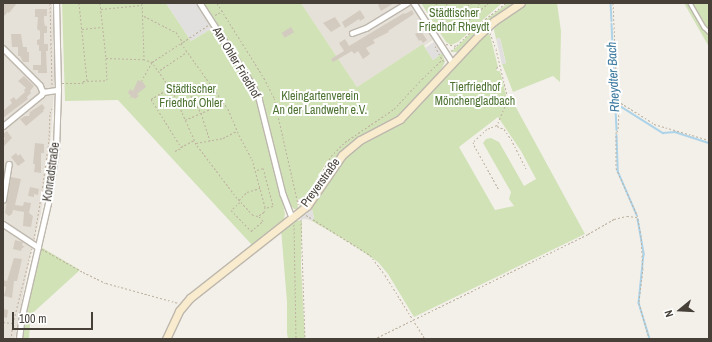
<!DOCTYPE html>
<html>
<head>
<meta charset="utf-8">
<style>
	body { margin:0 }
	#map { position:relative; width:712px; height:342px; overflow:hidden; background:#f3f0ea; font-family:"Archivo Narrow",sans-serif }
	div>[style] { position:absolute }
	.residential>* { inset:0; background:#e6e1d8 }
	.green>* { inset:0; background:#d1e2b7 }
	.parking>* { inset:0; background:#e2e0de; transform-origin:0 0 }
	.stream>* { height:1.5px; margin:-0.75px; padding:0 0.75px; transform-origin:0.75px; border-radius:0.75px; background:#add3e8 }
	.building>* { inset:0; background:#d3cbc0; transform-origin:0 0 }
	.path>* { height:1px; margin-top:-0.5px; transform-origin:0; background:repeating-linear-gradient(90deg,#beb2a0 0 2px,transparent 0 4px) }
	.roads { filter:drop-shadow(1px 0 #bdb7ad) drop-shadow(-1px 0 #bdb7ad) drop-shadow(0 1px #bdb7ad) drop-shadow(0 -1px #bdb7ad) }
	.service>* { height:2.5px; margin:-1.25px; padding:0 1.25px; transform-origin:1.25px; border-radius:1.25px; background:#fff }
	.minor>* { height:4.5px; margin:-2.25px; padding:0 2.25px; transform-origin:2.25px; border-radius:2.25px; background:#fff }
	.secondary>* { height:7px; margin:-3.5px; padding:0 3.5px; transform-origin:3.5px; border-radius:3.5px; background:#f9ecce }
	span { translate:-50% -50%; white-space:nowrap; text-align:center; line-height:1.15; -webkit-text-stroke:4px #fff; paint-order:stroke }
	.park-label { font-size:12px; color:#4d7232 }
	.street-label { font-size:12px; color:#464039 }
	.water-label { font-size:13px; color:#3c7a9f; font-style:italic }
	.frame { position:absolute; inset:0; border:4px solid #464039; pointer-events:none }
	.north { position:absolute; left:660px; top:290px; width:40px; height:40px; -webkit-text-stroke:3px #fff; paint-order:stroke; rotate:252deg; font-size:11px; font-weight:700; line-height:16px; text-align:center; color:#464039 }
	.north::after { content:''; display:block; margin:auto; width:14px; height:18px; background:#464039; clip-path:polygon(50% 0,100% 100%,50% 72%,0 100%) }
	.scale { position:absolute; left:12px; top:312px; width:81px; height:18px; box-sizing:border-box; border:2px solid #464039; border-top:0; padding-left:5px; font-size:12px; line-height:14px; white-space:nowrap; color:#464039; -webkit-text-stroke:3px #fff; paint-order:stroke }
</style>
</head>
<body>
<div id="map">
	<div class="residential">
		<i style="clip-path:polygon(3px 3px,52px 3px,55px 74px,51px 134px,41px 213px,29px 261px,15px 339px,3px 339px)"></i>
		<i style="clip-path:polygon(301px 3px,413px 3px,436px 38px,424px 46px,422px 45px,357px 87px)"></i>
	</div>
	<div class="green">
		<i style="clip-path:polygon(62px 3px,166px 3px,191px 41px,209px 30px,214px 32px,196px 3px,301px 3px,357px 87px,423px 44px,433px 60px,442px 53px,445px 62px,442px 68px,403px 113px,340px 153px,328px 169px,310px 199px,300px 208px,299px 202px,315px 185px,329px 160px,327px 161px,311px 189px,302px 198px,297px 200px,298px 209px,294px 209px,288px 203px,283px 204px,285px 214px,284px 219px,252px 245px,118px 100px,65px 101px)"></i>
		<i style="clip-path:polygon(421px 3px,502px 3px,458px 42px,451px 45px,446px 42px)"></i>
		<i style="clip-path:polygon(508px 3px,516px 3px,458px 52px,451px 52px,480px 24px)"></i>
		<i style="clip-path:polygon(526px 3px,557px 3px,561px 31px,560px 82px,553px 76px,513px 92px,502px 64px,506px 63px,500px 38px,496px 39px,494px 30px,495px 25px)"></i>
		<i style="clip-path:polygon(684px 3px,709px 3px,709px 47px)"></i>
		<i style="clip-path:polygon(evenodd,486px 33px,490px 35px,498px 67px,496px 68px,497px 71px,500px 71px,506px 95px,506px 101px,508px 103px,513px 95px,512px 100px,585px 234px,414px 317px,388px 274px,378px 262px,350px 243px,312px 221px,314px 218px,311px 205px,339px 162px,360px 143px,401px 121px,412px 112px,432px 88px,486px 33px,498px 117px,521px 151px,536px 179px,524px 186px,499px 142px,491px 138px,486px 139px,483px 143px,511px 192px,509px 199px,514px 206px,495px 210px,459px 147px,498px 117px)"></i>
		<i style="clip-path:polygon(294px 220px,302px 221px,301px 265px,305px 339px,288px 339px,287px 333px,287px 302px,281px 229px)"></i>
		<i style="clip-path:polygon(41px 247px,80px 270px,25px 320px,30px 322px,29px 339px,23px 339px,26px 315px)"></i>
	</div>
	<div class="parking">
		<i style="clip-path:polygon(166px 3px,197px 3px,215px 32px,209px 30px,191px 41px)"></i>
		<i style="left:500px;top:38px;width:26px;height:4px;rotate:77deg"></i>
		<i style="clip-path:polygon(435px 41px,442px 53px,433px 60px,425px 48px)"></i>
		<i style="clip-path:polygon(311px 205px,314px 218px,312px 221px,306px 219px,294px 220px)"></i>
	</div>
	<div class="stream">
		<i style="left:611px;top:3px;width:18px;rotate:87deg"></i>
		<i style="left:612px;top:24px;width:106px;rotate:87.3deg"></i>
		<i style="left:620px;top:106px;width:51px;rotate:32.1deg"></i>
		<i style="left:663px;top:133px;width:12px;rotate:-5deg"></i>
		<i style="left:675px;top:132px;width:36px;rotate:18deg"></i>
		<i style="left:617px;top:135px;width:36px;rotate:88deg"></i>
		<i style="left:618px;top:171px;width:48px;rotate:66.6deg"></i>
		<i style="left:638px;top:219px;width:36px;rotate:80deg"></i>
		<i style="left:644px;top:254px;width:49px;rotate:95.8deg"></i>
		<i style="left:639px;top:303px;width:38px;rotate:73deg"></i>
	</div>
	<div class="building">
		<i style="clip-path:polygon(3px 3px,17px 3px,9px 13px,8px 12px,3px 17px)"></i>
		<i style="clip-path:polygon(381px 3px,394px 3px,381px 11px,378px 5px)"></i>
		<i style="clip-path:polygon(35px 9px,47px 9px,47px 16px,44px 16px,44px 21px,45px 26px,47px 26px,47px 33px,44px 33px,44px 44px,48px 44px,48px 51px,46px 51px,47px 73px,38px 73px,38px 70px,33px 70px,33px 65px,41px 65px,41px 51px,39px 51px,39px 45px,37px 45px,37px 40px,40px 39px,40px 31px,37px 29px,38px 17px,35px 17px)"></i>
		<i style="clip-path:polygon(360px 10px,365px 18px,360px 21px,359px 19px,345px 28px,342px 22px)"></i>
		<i style="clip-path:polygon(412px 10px,414px 14px,388px 31px,389px 32px,373px 40px,375px 43px,366px 48px,370px 54px,363px 59px,358px 51px,354px 54px,352px 51px,333px 62px,331px 59px,344px 51px,339px 43px,345px 39px,349px 46px,404px 13px,405px 14px)"></i>
		<i style="clip-path:polygon(335px 17px,341px 26px,331px 32px,323px 23px)"></i>
		<i style="left:291px;top:27px;width:6px;height:11px;rotate:59deg"></i>
		<i style="clip-path:polygon(421px 31px,427px 40px,423px 43px,421px 40px,419px 41px,415px 34px)"></i>
		<i style="clip-path:polygon(11px 34px,21px 34px,23px 47px,27px 47px,27px 52px,29px 52px,29px 62px,23px 62px,20px 56px,18px 56px,18px 47px,12px 47px)"></i>
		<i style="clip-path:polygon(24px 76px,34px 86px,30px 91px,31px 93px,27px 97px,28px 99px,3px 118px,3px 111px,12px 103px,10px 100px,14px 97px,16px 100px,25px 92px,24px 90px,26px 88px,18px 81px)"></i>
		<i style="clip-path:polygon(138px 80px,143px 82px,146px 87px,137px 94px,139px 96px,135px 99px,132px 97px,129px 99px,131px 96px,128px 93px,130px 89px,133px 91px)"></i>
		<i style="clip-path:polygon(42px 104px,45px 108px,43px 110px,44px 111px,26px 126px,20px 119px,25px 116px,29px 116px,30px 112px)"></i>
		<i style="clip-path:polygon(7px 131px,12px 138px,3px 147px,3px 140px,5px 139px,3px 134px)"></i>
		<i style="clip-path:polygon(35px 143px,44px 144px,44px 153px,41px 153px,41px 173px,34px 172px,35px 164px,33px 164px)"></i>
		<i style="clip-path:polygon(16px 153px,18px 156px,20px 154px,25px 161px,18px 166px,11px 157px)"></i>
		<i style="clip-path:polygon(11px 177px,21px 179px,15px 205px,23px 206px,24px 202px,31px 203px,29px 213px,33px 216px,31px 227px,23px 226px,24px 212px,13px 210px,12px 214px,9px 216px,5px 213px)"></i>
		<i style="clip-path:polygon(30px 187px,39px 189px,38px 195px,34px 194px,34px 197px,28px 196px)"></i>
		<i style="clip-path:polygon(15px 240px,23px 242px,22px 245px,25px 247px,22px 248px,21px 251px,13px 249px)"></i>
		<i style="clip-path:polygon(14px 258px,22px 259px,17px 281px,14px 281px,12px 298px,4px 296px,6px 287px,3px 286px,3px 280px,7px 281px)"></i>
		<i style="clip-path:polygon(3px 309px,8px 310px,7px 318px,3px 317px)"></i>
	</div>
	<div class="path">
		<i style="left:50px;top:3px;width:82px;rotate:88.6deg"></i>
		<i style="left:79px;top:3px;width:78px;rotate:84.1deg"></i>
		<i style="left:100px;top:3px;width:55px;rotate:83.8deg"></i>
		<i style="left:142px;top:3px;width:55px;rotate:87.9deg"></i>
		<i style="left:217px;top:3px;width:89px;rotate:57.9deg"></i>
		<i style="left:264px;top:78px;width:22px;rotate:63deg"></i>
		<i style="left:274px;top:98px;width:109px;rotate:77.2deg"></i>
		<i style="left:436px;top:3px;width:22px;rotate:69deg"></i>
		<i style="left:444px;top:24px;width:10px;rotate:29deg"></i>
		<i style="left:453px;top:29px;width:15px;rotate:-28deg"></i>
		<i style="left:466px;top:22px;width:30px;rotate:-40deg"></i>
		<i style="left:446px;top:3px;width:9px;rotate:58deg"></i>
		<i style="left:451px;top:11px;width:7px;rotate:16deg"></i>
		<i style="left:458px;top:13px;width:17px;rotate:-36deg"></i>
		<i style="left:613px;top:3px;width:92px;rotate:87.5deg"></i>
		<i style="left:617px;top:95px;width:9px;rotate:63deg"></i>
		<i style="left:621px;top:103px;width:39px;rotate:32deg"></i>
		<i style="left:654px;top:124px;width:57px;rotate:16.2deg"></i>
		<i style="left:101px;top:9px;width:41px;rotate:-5.6deg"></i>
		<i style="left:477px;top:12px;width:9px;rotate:-77deg"></i>
		<i style="left:215px;top:15px;width:9px;rotate:-27deg"></i>
		<i style="left:144px;top:16px;width:36px;rotate:27deg"></i>
		<i style="left:176px;top:32px;width:11px;rotate:56deg"></i>
		<i style="left:82px;top:29px;width:20px;rotate:-6deg"></i>
		<i style="left:490px;top:33px;width:17px;rotate:69deg"></i>
		<i style="left:496px;top:49px;width:51px;rotate:76.5deg"></i>
		<i style="left:508px;top:99px;width:28px;rotate:113deg"></i>
		<i style="left:497px;top:125px;width:11px;rotate:158deg"></i>
		<i style="left:487px;top:129px;width:19px;rotate:137deg"></i>
		<i style="left:473px;top:142px;width:3px;rotate:72deg"></i>
		<i style="left:474px;top:145px;width:51px;rotate:60.9deg"></i>
		<i style="left:181px;top:43px;width:81px;rotate:54.5deg"></i>
		<i style="left:228px;top:109px;width:28px;rotate:67deg"></i>
		<i style="left:239px;top:135px;width:27px;rotate:62deg"></i>
		<i style="left:252px;top:159px;width:50px;rotate:74.8deg"></i>
		<i style="left:265px;top:207px;width:5px;rotate:101deg"></i>
		<i style="left:264px;top:212px;width:7px;rotate:146deg"></i>
		<i style="left:258px;top:216px;width:5px;rotate:-169deg"></i>
		<i style="left:253px;top:215px;width:23px;rotate:-133deg"></i>
		<i style="left:237px;top:198px;width:68px;rotate:-127.2deg"></i>
		<i style="left:196px;top:144px;width:57px;rotate:-113.9deg"></i>
		<i style="left:173px;top:92px;width:37px;rotate:-125deg"></i>
		<i style="left:152px;top:62px;width:35px;rotate:-33deg"></i>
		<i style="left:181px;top:43px;width:2px;rotate:-27deg"></i>
		<i style="left:183px;top:42px;width:30px;rotate:-34deg"></i>
		<i style="left:446px;top:44px;width:11px;rotate:10deg"></i>
		<i style="left:435px;top:46px;width:16px;rotate:63deg"></i>
		<i style="left:451px;top:51px;width:39px;rotate:-44deg"></i>
		<i style="left:479px;top:24px;width:34px;rotate:-38deg"></i>
		<i style="left:496px;top:68px;width:4px;rotate:-27deg"></i>
		<i style="left:160px;top:70px;width:32px;rotate:-34deg"></i>
		<i style="left:62px;top:83px;width:21px"></i>
		<i style="left:83px;top:83px;width:2px;rotate:-90deg"></i>
		<i style="left:83px;top:81px;width:24px;rotate:-2deg"></i>
		<i style="left:107px;top:80px;width:22px;rotate:-93deg"></i>
		<i style="left:106px;top:58px;width:37px;rotate:2deg"></i>
		<i style="left:143px;top:59px;width:9px;rotate:18deg"></i>
		<i style="left:152px;top:62px;width:21px;rotate:119deg"></i>
		<i style="left:185px;top:85px;width:32px;rotate:60deg"></i>
		<i style="left:201px;top:113px;width:29px;rotate:72deg"></i>
		<i style="left:170px;top:88px;width:22px;rotate:150deg"></i>
		<i style="left:151px;top:99px;width:57px;rotate:58deg"></i>
		<i style="left:181px;top:147px;width:15px;rotate:-28deg"></i>
		<i style="left:621px;top:103px;width:8px;rotate:104deg"></i>
		<i style="left:619px;top:111px;width:20px;rotate:93deg"></i>
		<i style="left:618px;top:131px;width:2px;rotate:153deg"></i>
		<i style="left:616px;top:132px;width:36px;rotate:90deg"></i>
		<i style="left:616px;top:168px;width:51px;rotate:65.9deg"></i>
		<i style="left:637px;top:215px;width:20px;rotate:79deg"></i>
		<i style="left:641px;top:235px;width:33px;rotate:87deg"></i>
		<i style="left:643px;top:268px;width:35px;rotate:97deg"></i>
		<i style="left:639px;top:303px;width:37px;rotate:74deg"></i>
		<i style="left:185px;top:120px;width:43px;rotate:-23.6deg"></i>
		<i style="left:497px;top:126px;width:8px;rotate:23deg"></i>
		<i style="left:504px;top:129px;width:12px;rotate:55deg"></i>
		<i style="left:511px;top:139px;width:33px;rotate:63deg"></i>
		<i style="left:196px;top:143px;width:27px;rotate:-10deg"></i>
		<i style="left:223px;top:138px;width:16px;rotate:-27deg"></i>
		<i style="left:175px;top:151px;width:7px;rotate:-27deg"></i>
		<i style="left:257px;top:170px;width:6px;rotate:-18deg"></i>
		<i style="left:263px;top:168px;width:39px;rotate:75deg"></i>
		<i style="left:273px;top:206px;width:8px;rotate:166deg"></i>
		<i style="left:319px;top:177px;width:24px;rotate:-60deg"></i>
		<i style="left:331px;top:156px;width:20px;rotate:-45deg"></i>
		<i style="left:345px;top:142px;width:59px;rotate:-34deg"></i>
		<i style="left:394px;top:109px;width:41px;rotate:-47deg"></i>
		<i style="left:422px;top:79px;width:28px;rotate:-44deg"></i>
		<i style="left:442px;top:60px;width:3px;rotate:18deg"></i>
		<i style="left:239px;top:200px;width:11px;rotate:-45deg"></i>
		<i style="left:247px;top:192px;width:14px;rotate:-17deg"></i>
		<i style="left:240px;top:202px;width:12px;rotate:138deg"></i>
		<i style="left:231px;top:210px;width:29px;rotate:46deg"></i>
		<i style="left:251px;top:231px;width:16px;rotate:-40deg"></i>
		<i style="left:263px;top:221px;width:6px;rotate:-129deg"></i>
		<i style="left:298px;top:202px;width:11px;rotate:-41deg"></i>
		<i style="left:306px;top:215px;width:75px;rotate:32deg"></i>
		<i style="left:370px;top:255px;width:25px;rotate:53deg"></i>
		<i style="left:385px;top:275px;width:75px;rotate:58deg"></i>
		<i style="left:301px;top:219px;width:120px;rotate:88.1deg"></i>
		<i style="left:294px;top:224px;width:115px;rotate:89deg"></i>
		<i style="left:34px;top:239px;width:49px;rotate:-80.5deg"></i>
		<i style="left:42px;top:191px;width:51px;rotate:-82.2deg"></i>
		<i style="left:49px;top:140px;width:27px;rotate:-88deg"></i>
		<i style="left:50px;top:113px;width:5px;rotate:-68deg"></i>
		<i style="left:42px;top:249px;width:47px;rotate:29.3deg"></i>
		<i style="left:83px;top:272px;width:25px;rotate:26deg"></i>
		<i style="left:106px;top:283px;width:75px;rotate:15.5deg"></i>
		<i style="left:3px;top:322px;width:9px;rotate:6deg"></i>
		<i style="left:11px;top:339px;width:16px;rotate:-83deg"></i>
		<i style="left:13px;top:323px;width:77px;rotate:-75.8deg"></i>
		<i style="left:374px;top:339px;width:238px;rotate:-26.1deg"></i>
		<i style="left:588px;top:234px;width:30px;rotate:-30deg"></i>
		<i style="left:614px;top:219px;width:13px;rotate:-13deg"></i>
		<i style="left:627px;top:216px;width:10px;rotate:6deg"></i>
	</div>
	<div class="roads">
		<div class="service">
			<i style="left:690px;top:3px;width:28px;rotate:60deg"></i>
			<i style="left:704px;top:27px;width:7px;rotate:45deg"></i>
		</div>
		<div class="minor">
			<i style="left:200px;top:3px;width:96px;rotate:57.3deg"></i>
			<i style="left:252px;top:84px;width:16px;rotate:63deg"></i>
			<i style="left:259px;top:98px;width:99px;rotate:76deg"></i>
			<i style="left:283px;top:194px;width:25px;rotate:69deg"></i>
			<i style="left:414px;top:3px;width:70px;rotate:57.2deg"></i>
			<i style="left:352px;top:33px;width:15px;rotate:-20deg"></i>
			<i style="left:366px;top:28px;width:48px;rotate:-31.4deg"></i>
			<i style="left:3px;top:48px;width:52px;rotate:45deg"></i>
			<i style="left:40px;top:85px;width:8px;rotate:67deg"></i>
			<i style="left:3px;top:126px;width:49px;rotate:-39.2deg"></i>
			<i style="left:41px;top:95px;width:4px;rotate:-56deg"></i>
			<i style="left:43px;top:92px;width:15px;rotate:-8deg"></i>
			<i style="left:3px;top:200px;width:36px;rotate:-81deg"></i>
			<i style="left:3px;top:224px;width:42px;rotate:33.3deg"></i>
			<i style="left:19px;top:339px;width:23px;rotate:-83deg"></i>
			<i style="left:22px;top:316px;width:116px;rotate:-77deg"></i>
			<i style="left:48px;top:203px;width:54px;rotate:-81.4deg"></i>
			<i style="left:56px;top:150px;width:60px;rotate:-88.1deg"></i>
			<i style="left:58px;top:90px;width:87px;rotate:-91.3deg"></i>
		</div>
		<div class="secondary">
			<i style="left:166px;top:339px;width:31px;rotate:-65deg"></i>
			<i style="left:179px;top:311px;width:17px;rotate:-50deg"></i>
			<i style="left:190px;top:298px;width:149px;rotate:-38.2deg"></i>
			<i style="left:307px;top:206px;width:62px;rotate:-55.5deg"></i>
			<i style="left:342px;top:155px;width:23px;rotate:-40deg"></i>
			<i style="left:360px;top:140px;width:45px;rotate:-27.7deg"></i>
			<i style="left:400px;top:119px;width:114px;rotate:-46.8deg"></i>
			<i style="left:478px;top:36px;width:22px;rotate:-43deg"></i>
			<i style="left:494px;top:21px;width:32px;rotate:-34deg"></i>
		</div>
	</div>
	<div class="park-label">
		<span style="left:454px;top:21px">Städtischer<br>Friedhof Rheydt</span>
		<span style="left:475px;top:95px">Tierfriedhof<br>Mönchengladbach</span>
		<span style="left:191px;top:97px">Städtischer<br>Friedhof Ohler</span>
		<span style="left:320px;top:104px">Kleingartenverein<br>An der Landwehr e.V.</span>
	</div>
	<div class="street-label">
		<span style="left:236px;top:63px;rotate:59deg">Am Ohler Friedhof</span>
		<span style="left:52px;top:172px;rotate:-82deg">Konradstraße</span>
		<span style="left:321px;top:183px;rotate:-54deg">Preyerstraße</span>
	</div>
	<div class="water-label">
		<span style="left:614px;top:77px;rotate:-93deg">Rheydter Bach</span>
	</div>
	<div class="frame"></div>
	<div class="north">N</div>
	<div class="scale">100 m</div>
</div>
</body>
</html>
